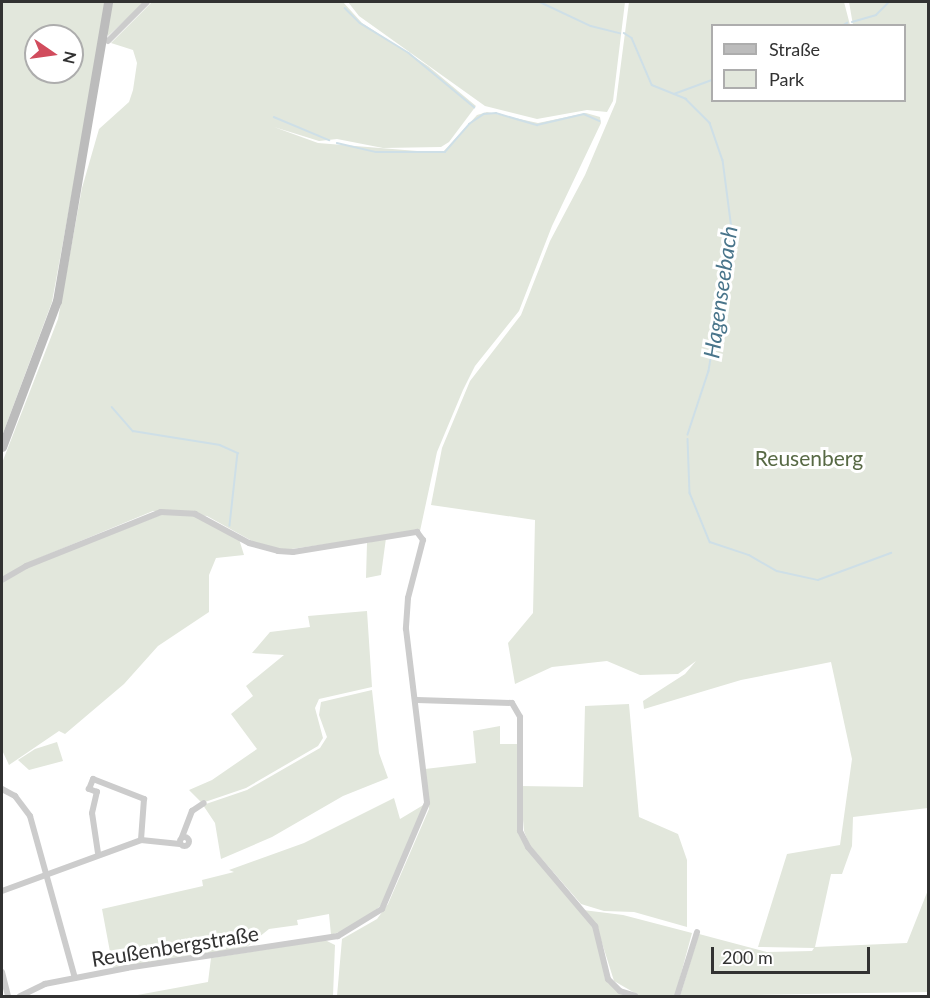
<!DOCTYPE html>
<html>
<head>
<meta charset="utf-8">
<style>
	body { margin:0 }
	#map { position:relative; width:930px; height:998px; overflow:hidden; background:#fff; font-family:Lato,sans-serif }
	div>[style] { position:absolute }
	.green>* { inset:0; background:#e2e7dc }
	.stream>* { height:1.5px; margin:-0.75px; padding:0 0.75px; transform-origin:0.75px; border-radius:0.75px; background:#cedfe7 }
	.street>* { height:6px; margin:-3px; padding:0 3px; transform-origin:3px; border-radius:3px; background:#ccc }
	.street>.ring { margin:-3px; padding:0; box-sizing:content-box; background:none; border:6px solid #ccc; border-radius:50% }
	.secondary>* { height:9px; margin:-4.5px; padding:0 4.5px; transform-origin:4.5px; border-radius:4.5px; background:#bcbcbc }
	span { translate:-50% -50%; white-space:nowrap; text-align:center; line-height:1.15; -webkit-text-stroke:6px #fff; paint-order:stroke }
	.park-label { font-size:21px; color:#576944 }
	.street-label { font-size:21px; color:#323232 }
	.water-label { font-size:22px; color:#49758b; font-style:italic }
	.frame { position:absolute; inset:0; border:3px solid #323232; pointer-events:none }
	.legend { position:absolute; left:711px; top:24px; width:195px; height:78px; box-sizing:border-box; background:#fff; border:2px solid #adadad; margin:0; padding:8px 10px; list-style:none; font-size:18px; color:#323232 }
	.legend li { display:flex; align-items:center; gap:12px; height:30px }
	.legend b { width:30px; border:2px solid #adadad }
	.north { position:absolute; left:24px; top:24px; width:60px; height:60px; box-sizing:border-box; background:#fff; border:2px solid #adadad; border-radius:50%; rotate:103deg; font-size:16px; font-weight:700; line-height:24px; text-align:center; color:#323232 }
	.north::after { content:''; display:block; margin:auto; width:21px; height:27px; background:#d14c5d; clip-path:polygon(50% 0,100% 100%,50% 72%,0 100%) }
	.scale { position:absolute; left:711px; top:947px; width:159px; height:27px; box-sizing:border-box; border:3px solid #323232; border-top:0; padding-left:8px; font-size:18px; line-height:21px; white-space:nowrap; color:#323232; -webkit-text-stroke:4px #fff; paint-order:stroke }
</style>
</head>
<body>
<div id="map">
	<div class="green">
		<i style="clip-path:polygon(evenodd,2px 2px,107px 2px,52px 302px,2px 436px,2px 2px,36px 36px,72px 36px,72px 72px,36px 72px,36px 36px)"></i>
		<i style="clip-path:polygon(113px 2px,145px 2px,108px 36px,106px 31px)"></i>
		<i style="clip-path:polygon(152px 2px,343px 2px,362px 23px,428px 66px,476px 106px,449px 142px,441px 147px,383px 148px,337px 139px,319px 141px,274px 127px,318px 143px,442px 153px,477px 115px,487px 112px,538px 123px,586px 113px,600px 117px,601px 123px,552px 226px,519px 311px,475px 366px,463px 390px,437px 452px,420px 531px,284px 550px,259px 545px,207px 516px,153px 511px,32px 561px,2px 578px,2px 463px,58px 319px,82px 188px,99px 129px,129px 102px,133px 90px,137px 63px,133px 50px,111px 43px)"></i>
		<i style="clip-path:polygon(348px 2px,625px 2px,613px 101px,607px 112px,587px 110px,537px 119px,485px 106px,359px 16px)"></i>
		<i style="clip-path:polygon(629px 2px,844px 2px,850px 25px,712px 26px,712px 100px,904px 100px,904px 26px,853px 25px,849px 2px,928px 2px,928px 808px,853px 817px,852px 846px,842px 874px,831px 874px,815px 947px,907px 943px,928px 890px,928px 992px,680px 996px,699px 934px,767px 952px,812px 951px,814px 948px,758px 947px,787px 854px,840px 845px,852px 759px,831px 662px,741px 680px,644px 709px,643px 701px,685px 674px,696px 661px,678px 674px,640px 675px,607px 661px,552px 667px,515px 684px,508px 643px,533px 613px,535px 520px,431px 505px,442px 448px,470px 381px,521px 315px,550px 241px,585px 175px,616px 102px)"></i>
		<i style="clip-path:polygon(163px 514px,195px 516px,239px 539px,244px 555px,216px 558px,209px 575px,209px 612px,158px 646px,124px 684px,65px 734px,59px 731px,9px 765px,2px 750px,2px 582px,33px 565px)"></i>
		<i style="clip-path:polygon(386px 538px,381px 575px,366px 578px,367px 543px)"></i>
		<i style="clip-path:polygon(367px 611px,372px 687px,319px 699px,315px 708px,323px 738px,318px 746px,246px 788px,202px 803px,189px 790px,212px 780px,257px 749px,231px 714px,253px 696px,246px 686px,284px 655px,252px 653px,270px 632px,310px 627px,308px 616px)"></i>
		<i style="clip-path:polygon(372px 690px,379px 753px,388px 778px,343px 796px,272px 837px,221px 859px,215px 823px,203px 805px,247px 790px,320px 748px,327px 737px,319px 715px,321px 702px)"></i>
		<i style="clip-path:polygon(629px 704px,639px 817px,678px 834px,687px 860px,687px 927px,634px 912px,604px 911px,581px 904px,529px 844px,524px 831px,520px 786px,583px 787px,585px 706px)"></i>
		<i style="clip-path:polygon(500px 726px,500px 744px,517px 744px,520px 837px,595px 929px,607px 980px,629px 996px,337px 996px,342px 939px,377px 919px,388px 904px,429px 809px,425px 769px,476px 763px,473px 731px)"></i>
		<i style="clip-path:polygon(57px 742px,63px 761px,29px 770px,18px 760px,35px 749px)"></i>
		<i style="clip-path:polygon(394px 798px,400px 819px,425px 804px,384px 903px,356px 926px,331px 935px,329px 914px,297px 920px,298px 925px,269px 929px,243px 950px,113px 968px,102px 909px,203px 886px,202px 880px,234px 872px,229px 870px,304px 843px)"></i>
		<i style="clip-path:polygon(583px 910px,623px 915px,692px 933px,675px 996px,640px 996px,614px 981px,597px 927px)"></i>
		<i style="clip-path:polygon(325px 940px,335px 945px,333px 996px,132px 996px,208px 982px,211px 958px)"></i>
	</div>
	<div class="stream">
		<i style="left:540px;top:2px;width:56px;rotate:25.2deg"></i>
		<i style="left:591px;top:26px;width:30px;rotate:14deg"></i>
		<i style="left:345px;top:8px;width:21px;rotate:45deg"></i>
		<i style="left:360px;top:23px;width:57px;rotate:31.5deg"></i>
		<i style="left:409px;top:53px;width:85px;rotate:39.7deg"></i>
		<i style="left:852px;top:22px;width:25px;rotate:-16deg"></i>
		<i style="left:876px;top:15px;width:18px;rotate:-45deg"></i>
		<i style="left:842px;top:26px;width:6px;rotate:-31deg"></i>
		<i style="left:624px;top:33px;width:9px;rotate:32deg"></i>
		<i style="left:632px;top:38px;width:51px;rotate:66.9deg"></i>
		<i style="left:652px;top:85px;width:37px;rotate:22deg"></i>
		<i style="left:686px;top:99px;width:34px;rotate:45deg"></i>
		<i style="left:710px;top:123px;width:39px;rotate:71deg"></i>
		<i style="left:723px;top:160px;width:70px;rotate:82.6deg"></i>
		<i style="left:732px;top:229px;width:144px;rotate:99.2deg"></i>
		<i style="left:709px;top:371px;width:67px;rotate:108.2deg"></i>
		<i style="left:674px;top:94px;width:40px;rotate:-20.2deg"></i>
		<i style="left:274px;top:117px;width:60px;rotate:22.7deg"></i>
		<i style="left:337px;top:143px;width:40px;rotate:13deg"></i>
		<i style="left:376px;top:152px;width:69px"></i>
		<i style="left:445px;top:152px;width:37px;rotate:-49deg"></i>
		<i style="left:469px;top:124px;width:18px;rotate:-34deg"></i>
		<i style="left:484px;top:114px;width:12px;rotate:-5deg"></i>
		<i style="left:496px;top:113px;width:43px;rotate:16.3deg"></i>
		<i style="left:537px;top:125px;width:48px;rotate:-13.2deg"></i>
		<i style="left:584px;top:114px;width:17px;rotate:24deg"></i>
		<i style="left:112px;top:407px;width:32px;rotate:49deg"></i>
		<i style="left:133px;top:431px;width:88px;rotate:9.1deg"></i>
		<i style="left:220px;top:445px;width:20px;rotate:24deg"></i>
		<i style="left:238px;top:453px;width:73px;rotate:96.3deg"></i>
		<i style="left:688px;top:439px;width:54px;rotate:87.9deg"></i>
		<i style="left:690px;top:493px;width:53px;rotate:67.8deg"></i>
		<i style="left:710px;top:542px;width:41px;rotate:18.4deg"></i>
		<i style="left:749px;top:555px;width:32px;rotate:30deg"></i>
		<i style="left:777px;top:571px;width:42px;rotate:12.4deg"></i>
		<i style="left:818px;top:580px;width:78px;rotate:-20.3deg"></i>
	</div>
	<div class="street">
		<i style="left:108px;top:41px;width:55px;rotate:-45deg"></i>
		<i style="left:2px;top:580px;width:28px;rotate:-30deg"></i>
		<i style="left:26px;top:566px;width:145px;rotate:-21.8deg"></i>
		<i style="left:161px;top:512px;width:34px;rotate:3deg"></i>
		<i style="left:195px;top:514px;width:61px;rotate:28.2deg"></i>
		<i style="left:249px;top:543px;width:30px;rotate:15deg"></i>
		<i style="left:278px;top:551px;width:15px;rotate:4deg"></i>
		<i style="left:293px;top:552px;width:126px;rotate:-9.2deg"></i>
		<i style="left:417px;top:532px;width:10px;rotate:53deg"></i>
		<i style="left:423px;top:540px;width:60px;rotate:104.5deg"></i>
		<i style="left:408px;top:598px;width:31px;rotate:94deg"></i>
		<i style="left:406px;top:629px;width:175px;rotate:83.1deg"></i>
		<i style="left:427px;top:803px;width:115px;rotate:113deg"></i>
		<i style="left:382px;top:909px;width:52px;rotate:148.5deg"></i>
		<i style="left:338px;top:936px;width:213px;rotate:171.4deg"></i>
		<i style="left:127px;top:968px;width:84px;rotate:169deg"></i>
		<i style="left:45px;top:984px;width:28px;rotate:154deg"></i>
		<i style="left:417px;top:700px;width:95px;rotate:1.8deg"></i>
		<i style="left:512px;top:703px;width:16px;rotate:60deg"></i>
		<i style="left:520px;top:717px;width:114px;rotate:90deg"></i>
		<i style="left:520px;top:831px;width:18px;rotate:63deg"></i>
		<i style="left:528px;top:847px;width:104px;rotate:49.7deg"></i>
		<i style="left:595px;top:926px;width:55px;rotate:76.2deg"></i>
		<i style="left:608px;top:979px;width:17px;rotate:45deg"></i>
		<i style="left:620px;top:991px;width:16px;rotate:18deg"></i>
		<i style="left:2px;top:789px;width:15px;rotate:28deg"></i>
		<i style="left:15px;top:796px;width:25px;rotate:53deg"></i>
		<i style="left:30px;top:816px;width:168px;rotate:74.5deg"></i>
		<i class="ring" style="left:179.5px;top:836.5px;width:3px;height:3px"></i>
		<i style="left:182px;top:837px;width:28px;rotate:-69deg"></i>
		<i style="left:192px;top:811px;width:14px;rotate:-34deg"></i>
		<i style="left:98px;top:853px;width:40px;rotate:-98.5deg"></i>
		<i style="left:92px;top:813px;width:22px;rotate:-77deg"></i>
		<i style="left:97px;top:792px;width:9px;rotate:-159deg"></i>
		<i style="left:89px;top:789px;width:11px;rotate:-68deg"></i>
		<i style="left:93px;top:779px;width:55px;rotate:21.4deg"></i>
		<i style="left:144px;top:799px;width:41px;rotate:94.2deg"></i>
		<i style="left:2px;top:891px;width:148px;rotate:-20.1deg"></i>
		<i style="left:141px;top:840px;width:39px;rotate:6deg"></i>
		<i style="left:2px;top:972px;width:25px;rotate:76deg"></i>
		<i style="left:677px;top:996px;width:67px;rotate:-72.6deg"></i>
	</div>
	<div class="secondary">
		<i style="left:2px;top:447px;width:156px;rotate:-69.4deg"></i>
		<i style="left:57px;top:301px;width:303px;rotate:-80.3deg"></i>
	</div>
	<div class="park-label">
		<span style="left:809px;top:458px">Reusenberg</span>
	</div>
	<div class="street-label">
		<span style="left:175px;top:946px;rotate:-9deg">Reußenbergstraße</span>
	</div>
	<div class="water-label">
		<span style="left:720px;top:292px;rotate:-82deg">Hagenseebach</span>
	</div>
	<div class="frame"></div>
	<ul class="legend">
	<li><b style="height:8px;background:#bcbcbc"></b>Straße</li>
	<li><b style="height:16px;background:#e2e7dc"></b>Park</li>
	</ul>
	<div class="north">N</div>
	<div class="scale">200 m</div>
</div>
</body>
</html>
